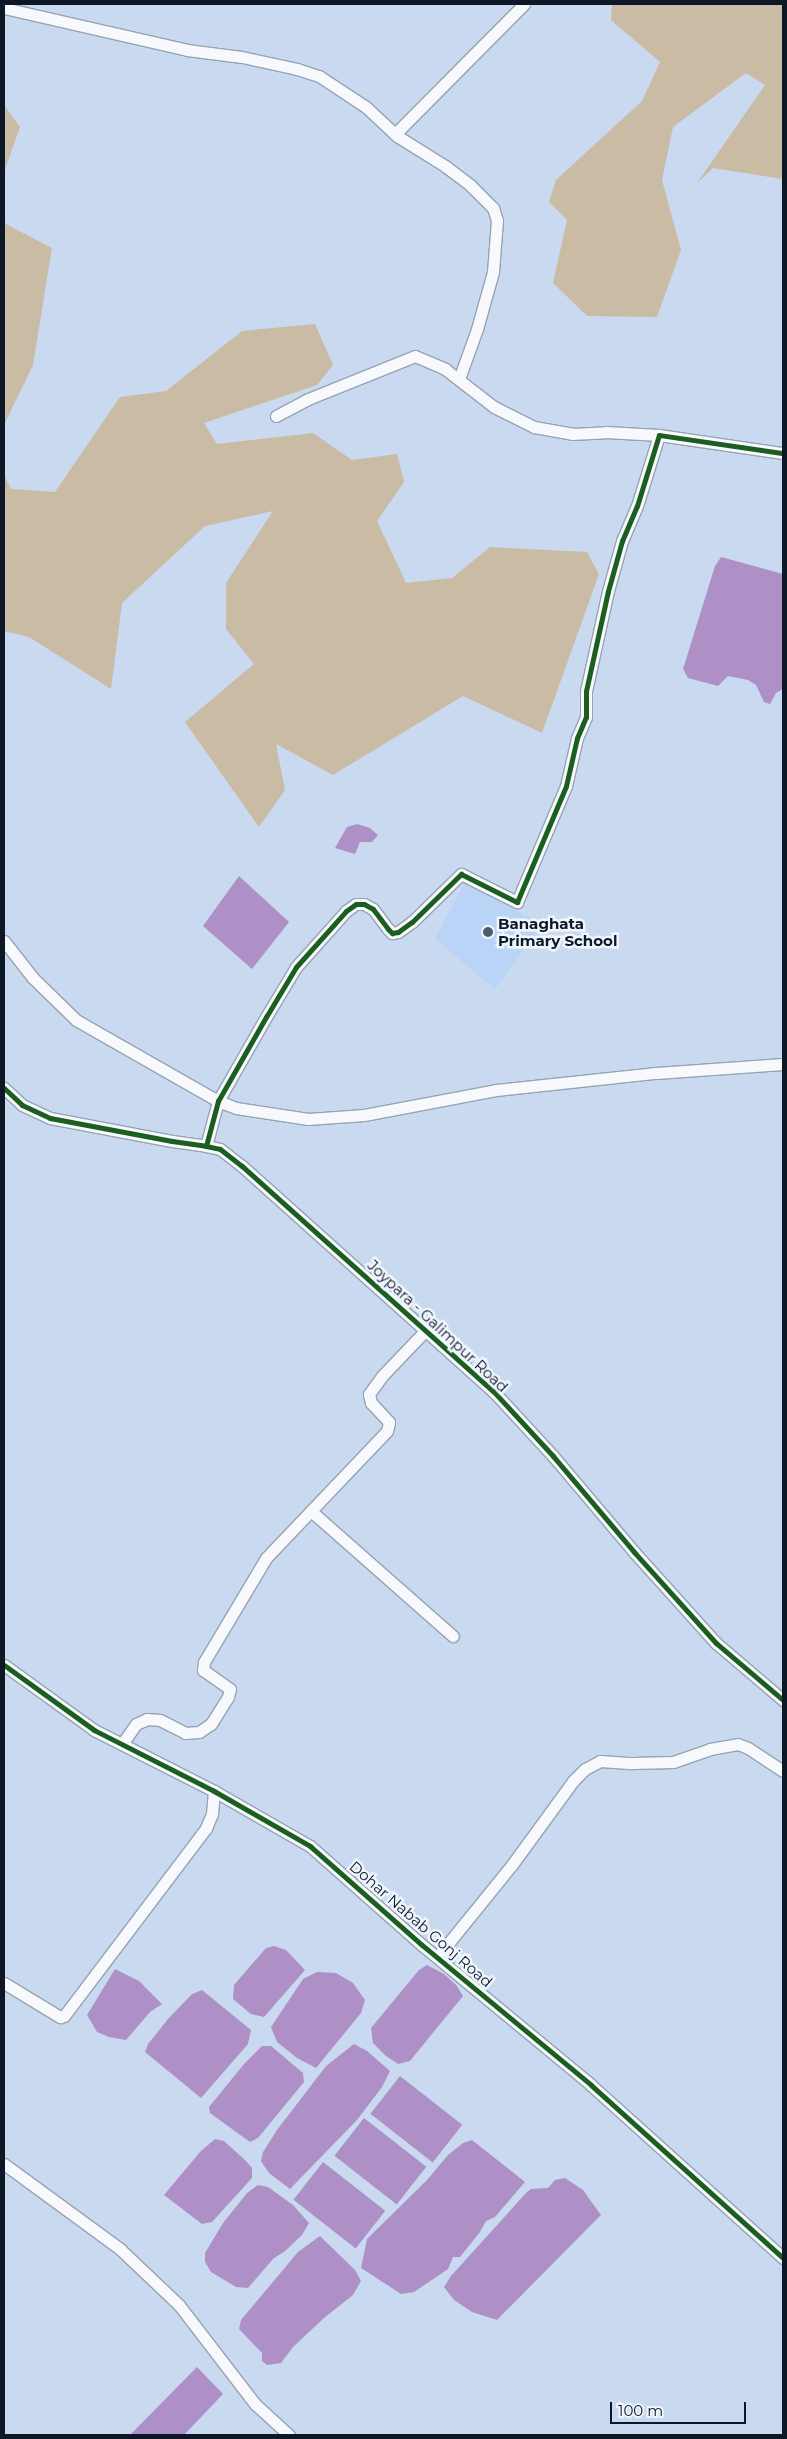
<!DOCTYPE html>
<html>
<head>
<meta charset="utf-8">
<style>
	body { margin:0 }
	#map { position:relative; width:787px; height:2439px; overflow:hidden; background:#c9d9ef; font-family:Montserrat,sans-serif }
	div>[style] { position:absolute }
	.built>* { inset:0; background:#bad4f7 }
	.green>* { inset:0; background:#cabba5 }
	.water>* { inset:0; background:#ae90c6; transform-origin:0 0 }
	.roads { filter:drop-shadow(1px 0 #96a3b3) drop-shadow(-1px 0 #96a3b3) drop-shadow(0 1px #96a3b3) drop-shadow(0 -1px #96a3b3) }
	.street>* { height:11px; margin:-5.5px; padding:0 5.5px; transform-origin:5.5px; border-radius:5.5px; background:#f7f9fd }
	.cycleway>* { height:5px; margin:-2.5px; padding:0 2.5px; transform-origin:2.5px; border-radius:2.5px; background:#1b5e20 }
	.dots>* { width:14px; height:14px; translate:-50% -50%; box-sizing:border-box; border:2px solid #f0f6fe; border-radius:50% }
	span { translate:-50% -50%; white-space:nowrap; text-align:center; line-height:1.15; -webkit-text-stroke:5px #f0f6fe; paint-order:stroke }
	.poi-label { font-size:15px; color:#0d1725; font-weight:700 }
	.left { translate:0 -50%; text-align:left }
	.street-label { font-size:15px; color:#0d1725 }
	.frame { position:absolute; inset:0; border:5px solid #0d1725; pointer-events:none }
	.scale { position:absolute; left:610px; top:2402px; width:136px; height:22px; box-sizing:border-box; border:2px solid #0d1725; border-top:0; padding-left:6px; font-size:15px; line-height:18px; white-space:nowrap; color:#0d1725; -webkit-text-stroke:4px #f0f6fe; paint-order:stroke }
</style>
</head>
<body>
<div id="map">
	<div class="built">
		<i style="clip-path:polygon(465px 882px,542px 925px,495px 989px,435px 939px)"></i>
	</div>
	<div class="green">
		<i style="clip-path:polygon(612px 4px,783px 4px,783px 179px,713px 168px,697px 183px,765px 85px,746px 73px,673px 127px,662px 180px,681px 250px,657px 317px,587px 316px,553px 283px,567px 220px,549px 202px,556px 180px,642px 101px,660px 62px,611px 20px)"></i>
		<i style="clip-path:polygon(4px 105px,20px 127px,4px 172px)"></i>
		<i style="clip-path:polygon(4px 223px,52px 248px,33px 365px,4px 425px)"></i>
		<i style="clip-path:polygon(315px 324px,333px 365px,317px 385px,204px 423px,217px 444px,313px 433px,352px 460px,397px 454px,404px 482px,377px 521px,406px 583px,452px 578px,490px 547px,587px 552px,599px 574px,542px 733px,463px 696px,333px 775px,276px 744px,285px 790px,259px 827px,185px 722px,254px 664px,226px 629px,226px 583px,273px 511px,205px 526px,122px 603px,111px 689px,29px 637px,4px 631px,4px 475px,11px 489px,55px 492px,120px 397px,166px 391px,242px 331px)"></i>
	</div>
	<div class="water">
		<i style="clip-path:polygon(721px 557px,783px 574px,783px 689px,776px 693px,770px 704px,764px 702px,756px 685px,748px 680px,728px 676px,718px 686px,688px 678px,683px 669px,715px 566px)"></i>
		<i style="clip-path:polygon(357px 824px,370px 828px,378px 835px,372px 842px,360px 842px,355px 854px,335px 848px,347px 827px)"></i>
		<i style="clip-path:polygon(239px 876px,289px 922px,252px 969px,203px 926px)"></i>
		<i style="clip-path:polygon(274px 1946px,286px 1950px,305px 1970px,264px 2017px,251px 2014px,233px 1999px,234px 1985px,266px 1948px)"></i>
		<i style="clip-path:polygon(427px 1965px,444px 1974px,456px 1985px,463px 1996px,410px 2061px,398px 2064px,386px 2056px,373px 2043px,371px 2028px,419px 1970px)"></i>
		<i style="clip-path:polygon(115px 1969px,139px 1981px,162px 2004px,150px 2012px,126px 2040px,109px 2037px,97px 2032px,87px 2015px)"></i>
		<i style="clip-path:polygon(317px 1972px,336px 1973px,353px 1983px,365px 2000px,361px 2013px,316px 2068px,297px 2058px,277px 2042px,271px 2027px,303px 1979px)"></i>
		<i style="clip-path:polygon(202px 1990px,251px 2030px,248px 2044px,201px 2098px,145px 2052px,148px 2044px,168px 2019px,192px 1994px)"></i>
		<i style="clip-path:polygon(354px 2044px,367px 2051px,390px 2071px,382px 2087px,357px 2120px,290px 2189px,269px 2173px,261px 2161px,263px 2152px,277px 2130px,326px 2066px)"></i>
		<i style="clip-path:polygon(262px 2046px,271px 2046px,303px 2073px,304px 2082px,258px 2138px,250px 2142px,210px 2113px,209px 2107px,244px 2064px)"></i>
		<i style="left:400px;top:2076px;width:79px;height:48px;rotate:38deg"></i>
		<i style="left:364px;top:2118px;width:79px;height:48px;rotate:38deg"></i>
		<i style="clip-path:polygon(215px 2139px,224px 2141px,246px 2161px,252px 2168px,252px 2178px,212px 2222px,202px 2224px,164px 2195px,200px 2152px)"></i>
		<i style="clip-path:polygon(472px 2140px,525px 2182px,495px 2217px,486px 2221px,480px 2232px,460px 2257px,453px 2257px,448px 2269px,414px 2292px,401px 2294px,361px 2268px,367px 2239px,427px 2180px,448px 2155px,463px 2143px)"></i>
		<i style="left:323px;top:2162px;width:79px;height:48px;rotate:38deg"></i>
		<i style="clip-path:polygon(565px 2178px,583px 2190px,601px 2215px,590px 2226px,497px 2320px,472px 2312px,454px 2300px,444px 2287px,451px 2276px,526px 2193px,531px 2189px,548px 2188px,555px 2180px)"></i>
		<i style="clip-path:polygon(258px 2185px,268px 2187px,293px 2205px,309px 2223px,302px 2235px,285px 2251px,273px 2259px,248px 2288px,236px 2287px,211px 2272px,205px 2262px,205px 2253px,223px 2223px,247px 2193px)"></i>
		<i style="clip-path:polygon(320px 2236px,355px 2270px,361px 2281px,353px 2295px,324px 2318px,293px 2347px,281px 2363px,267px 2365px,262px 2361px,262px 2353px,239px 2329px,241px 2320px,298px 2252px)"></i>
		<i style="clip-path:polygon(197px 2367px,223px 2394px,184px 2435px,130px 2435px)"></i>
	</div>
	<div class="roads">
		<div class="street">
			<i style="left:4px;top:8px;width:188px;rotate:12.9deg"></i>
			<i style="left:187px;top:50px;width:55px;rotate:7.3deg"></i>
			<i style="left:242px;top:57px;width:56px;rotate:12.3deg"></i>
			<i style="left:297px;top:69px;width:23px;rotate:18deg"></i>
			<i style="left:319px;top:76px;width:56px;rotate:33.4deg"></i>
			<i style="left:366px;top:107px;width:42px;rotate:43.1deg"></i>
			<i style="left:397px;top:136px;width:57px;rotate:32deg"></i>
			<i style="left:445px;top:166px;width:31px;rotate:37deg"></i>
			<i style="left:470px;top:185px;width:33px;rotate:45deg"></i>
			<i style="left:493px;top:208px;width:13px;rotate:72deg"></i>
			<i style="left:497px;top:220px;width:52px;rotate:94.4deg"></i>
			<i style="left:493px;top:272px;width:59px;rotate:105.7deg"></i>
			<i style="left:477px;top:329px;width:53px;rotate:109.8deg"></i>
			<i style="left:395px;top:134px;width:183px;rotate:-45.2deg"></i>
			<i style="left:276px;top:416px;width:36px;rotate:-28deg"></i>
			<i style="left:308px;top:399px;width:115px;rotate:-21.9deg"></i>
			<i style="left:415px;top:356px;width:33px;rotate:23deg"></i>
			<i style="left:445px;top:369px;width:62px;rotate:37.8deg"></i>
			<i style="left:494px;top:407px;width:45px;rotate:26.6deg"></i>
			<i style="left:534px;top:427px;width:39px;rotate:10deg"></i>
			<i style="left:572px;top:434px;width:34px;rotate:-3deg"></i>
			<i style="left:606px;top:432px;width:53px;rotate:3.2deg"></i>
			<i style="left:4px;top:941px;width:47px;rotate:51.9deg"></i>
			<i style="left:33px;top:978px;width:60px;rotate:44.3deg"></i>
			<i style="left:76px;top:1020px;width:163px;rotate:29.7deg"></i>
			<i style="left:218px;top:1101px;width:19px;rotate:21deg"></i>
			<i style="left:236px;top:1108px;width:73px;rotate:8.7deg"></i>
			<i style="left:308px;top:1119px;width:56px;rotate:-4.1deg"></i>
			<i style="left:364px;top:1115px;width:134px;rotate:-10.7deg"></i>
			<i style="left:496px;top:1090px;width:161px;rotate:-6.1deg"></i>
			<i style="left:656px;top:1073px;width:127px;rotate:-4.1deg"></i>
			<i style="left:4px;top:1088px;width:25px;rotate:43deg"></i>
			<i style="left:22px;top:1105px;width:31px;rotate:25deg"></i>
			<i style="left:50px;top:1118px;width:124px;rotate:10.7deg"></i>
			<i style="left:172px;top:1141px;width:34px;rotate:8deg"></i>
			<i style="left:206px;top:1146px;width:14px;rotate:12deg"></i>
			<i style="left:220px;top:1149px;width:28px;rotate:38deg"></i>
			<i style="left:242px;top:1166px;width:338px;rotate:41.9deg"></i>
			<i style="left:494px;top:1392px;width:87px;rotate:47.3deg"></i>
			<i style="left:553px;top:1456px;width:126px;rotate:49.8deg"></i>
			<i style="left:634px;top:1552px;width:122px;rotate:48deg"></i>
			<i style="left:716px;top:1643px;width:88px;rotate:40.4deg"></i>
			<i style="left:206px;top:1146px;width:47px;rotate:-75.1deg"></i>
			<i style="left:218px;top:1101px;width:97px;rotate:-60.3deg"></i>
			<i style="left:266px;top:1017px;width:58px;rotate:-59deg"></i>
			<i style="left:296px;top:967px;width:75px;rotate:-48.2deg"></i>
			<i style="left:346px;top:911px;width:12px;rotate:-35deg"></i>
			<i style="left:356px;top:904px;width:8px"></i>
			<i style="left:364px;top:904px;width:10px;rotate:29deg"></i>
			<i style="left:373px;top:909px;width:25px;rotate:53deg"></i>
			<i style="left:388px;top:929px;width:6px;rotate:45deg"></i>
			<i style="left:392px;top:933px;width:6px;rotate:-9deg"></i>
			<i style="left:398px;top:932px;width:17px;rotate:-36deg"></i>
			<i style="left:412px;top:922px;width:69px;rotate:-44.4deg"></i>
			<i style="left:461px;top:874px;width:63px;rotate:26.6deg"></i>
			<i style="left:517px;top:902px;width:126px;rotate:-67.1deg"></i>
			<i style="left:566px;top:786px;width:49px;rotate:-77.1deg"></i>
			<i style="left:577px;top:738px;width:23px;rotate:-67deg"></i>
			<i style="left:586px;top:717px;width:26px;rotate:-90deg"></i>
			<i style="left:586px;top:691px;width:102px;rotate:-77.6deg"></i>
			<i style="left:608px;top:591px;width:52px;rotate:-74.4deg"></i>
			<i style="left:622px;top:541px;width:38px;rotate:-67deg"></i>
			<i style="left:637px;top:506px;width:74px;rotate:-72.8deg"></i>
			<i style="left:659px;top:435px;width:125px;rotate:8.3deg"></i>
			<i style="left:311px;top:1511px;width:189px;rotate:41.4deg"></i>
			<i style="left:4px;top:1665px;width:111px;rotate:35.8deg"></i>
			<i style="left:94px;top:1730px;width:135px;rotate:26.9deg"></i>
			<i style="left:214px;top:1791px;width:111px;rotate:29.8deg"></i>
			<i style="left:310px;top:1846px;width:149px;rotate:41.5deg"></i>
			<i style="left:422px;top:1945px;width:219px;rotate:39.6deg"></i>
			<i style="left:591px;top:2085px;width:258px;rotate:42deg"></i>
			<i style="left:122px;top:1744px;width:24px;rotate:-55deg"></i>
			<i style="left:136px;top:1724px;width:12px;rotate:-24deg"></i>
			<i style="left:147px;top:1719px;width:13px;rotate:4deg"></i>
			<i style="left:160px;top:1720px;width:28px;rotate:27deg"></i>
			<i style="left:185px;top:1733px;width:14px;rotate:-4deg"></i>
			<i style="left:199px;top:1732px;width:14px;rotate:-34deg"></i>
			<i style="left:211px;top:1724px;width:32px;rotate:-58deg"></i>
			<i style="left:228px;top:1697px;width:8px;rotate:-76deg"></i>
			<i style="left:230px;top:1689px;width:33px;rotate:-145deg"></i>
			<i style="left:203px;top:1670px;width:8px;rotate:-83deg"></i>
			<i style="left:204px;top:1662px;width:121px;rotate:-59.2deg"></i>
			<i style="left:266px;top:1558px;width:175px;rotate:-46.4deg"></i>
			<i style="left:387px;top:1431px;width:9px;rotate:-77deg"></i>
			<i style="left:389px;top:1422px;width:26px;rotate:-133deg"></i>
			<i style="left:371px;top:1403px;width:9px;rotate:-103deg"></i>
			<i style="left:369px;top:1394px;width:22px;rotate:-54deg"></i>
			<i style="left:382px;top:1376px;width:64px;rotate:-46.3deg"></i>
			<i style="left:438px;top:1956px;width:116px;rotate:-51deg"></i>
			<i style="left:511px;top:1866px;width:105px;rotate:-53.9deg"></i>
			<i style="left:573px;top:1781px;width:17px;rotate:-45deg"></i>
			<i style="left:585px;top:1769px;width:17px;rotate:-28deg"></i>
			<i style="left:600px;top:1761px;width:32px;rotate:4deg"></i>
			<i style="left:632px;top:1763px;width:41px;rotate:-1.4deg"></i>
			<i style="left:673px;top:1762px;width:39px;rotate:-19deg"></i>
			<i style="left:710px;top:1749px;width:28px;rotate:-10deg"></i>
			<i style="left:738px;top:1744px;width:11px;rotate:22deg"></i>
			<i style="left:748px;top:1748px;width:42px;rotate:33.3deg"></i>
			<i style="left:4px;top:1983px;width:66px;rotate:31.3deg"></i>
			<i style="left:60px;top:2017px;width:4px;rotate:-14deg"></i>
			<i style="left:64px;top:2016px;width:236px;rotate:-52.9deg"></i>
			<i style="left:206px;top:1828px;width:15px;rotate:-67deg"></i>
			<i style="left:212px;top:1814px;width:23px;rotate:-85deg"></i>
			<i style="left:4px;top:2164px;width:144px;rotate:36.2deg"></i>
			<i style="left:120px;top:2249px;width:81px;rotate:43.5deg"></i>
			<i style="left:179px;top:2305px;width:125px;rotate:52.5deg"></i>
			<i style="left:255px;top:2404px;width:46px;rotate:42.4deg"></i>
		</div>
	</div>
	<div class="cycleway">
		<i style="left:4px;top:1088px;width:25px;rotate:43deg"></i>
		<i style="left:22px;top:1105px;width:31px;rotate:25deg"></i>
		<i style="left:50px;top:1118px;width:124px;rotate:10.7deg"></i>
		<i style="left:172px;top:1141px;width:34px;rotate:8deg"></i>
		<i style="left:206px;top:1146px;width:14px;rotate:12deg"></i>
		<i style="left:220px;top:1149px;width:28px;rotate:38deg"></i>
		<i style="left:242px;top:1166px;width:338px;rotate:41.9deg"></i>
		<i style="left:494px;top:1392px;width:87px;rotate:47.3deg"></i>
		<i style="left:553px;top:1456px;width:126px;rotate:49.8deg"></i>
		<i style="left:634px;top:1552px;width:122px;rotate:48deg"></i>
		<i style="left:716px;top:1643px;width:88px;rotate:40.4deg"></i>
		<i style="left:206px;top:1146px;width:47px;rotate:-75.1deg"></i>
		<i style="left:218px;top:1101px;width:97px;rotate:-60.3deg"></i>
		<i style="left:266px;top:1017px;width:58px;rotate:-59deg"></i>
		<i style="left:296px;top:967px;width:75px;rotate:-48.2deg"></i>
		<i style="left:346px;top:911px;width:12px;rotate:-35deg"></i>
		<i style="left:356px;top:904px;width:8px"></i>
		<i style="left:364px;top:904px;width:10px;rotate:29deg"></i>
		<i style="left:373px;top:909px;width:25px;rotate:53deg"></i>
		<i style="left:388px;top:929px;width:6px;rotate:45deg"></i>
		<i style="left:392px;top:933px;width:6px;rotate:-9deg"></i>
		<i style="left:398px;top:932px;width:17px;rotate:-36deg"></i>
		<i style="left:412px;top:922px;width:69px;rotate:-44.4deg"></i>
		<i style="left:461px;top:874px;width:63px;rotate:26.6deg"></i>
		<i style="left:517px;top:902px;width:126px;rotate:-67.1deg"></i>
		<i style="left:566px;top:786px;width:49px;rotate:-77.1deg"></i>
		<i style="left:577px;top:738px;width:23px;rotate:-67deg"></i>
		<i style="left:586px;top:717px;width:26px;rotate:-90deg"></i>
		<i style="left:586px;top:691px;width:102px;rotate:-77.6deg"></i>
		<i style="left:608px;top:591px;width:52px;rotate:-74.4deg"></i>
		<i style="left:622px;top:541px;width:38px;rotate:-67deg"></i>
		<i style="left:637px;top:506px;width:74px;rotate:-72.8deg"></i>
		<i style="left:659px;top:435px;width:125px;rotate:8.3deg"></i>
		<i style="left:4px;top:1665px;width:111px;rotate:35.8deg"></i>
		<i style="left:94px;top:1730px;width:135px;rotate:26.9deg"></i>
		<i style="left:214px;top:1791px;width:111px;rotate:29.8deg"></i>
		<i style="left:310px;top:1846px;width:149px;rotate:41.5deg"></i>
		<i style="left:422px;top:1945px;width:219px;rotate:39.6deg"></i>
		<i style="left:591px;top:2085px;width:258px;rotate:42deg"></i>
	</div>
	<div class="dots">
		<i style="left:488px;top:932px;background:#4f5b6c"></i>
	</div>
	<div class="poi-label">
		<span class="left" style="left:498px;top:932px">Banaghata<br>Primary School</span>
	</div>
	<div class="street-label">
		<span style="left:438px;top:1326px;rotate:43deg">Joypara - Galimpur Road</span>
		<span style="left:421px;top:1924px;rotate:41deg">Dohar Nabab Gonj Road</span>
	</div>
	<div class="frame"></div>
	<div class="scale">100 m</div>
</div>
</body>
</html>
